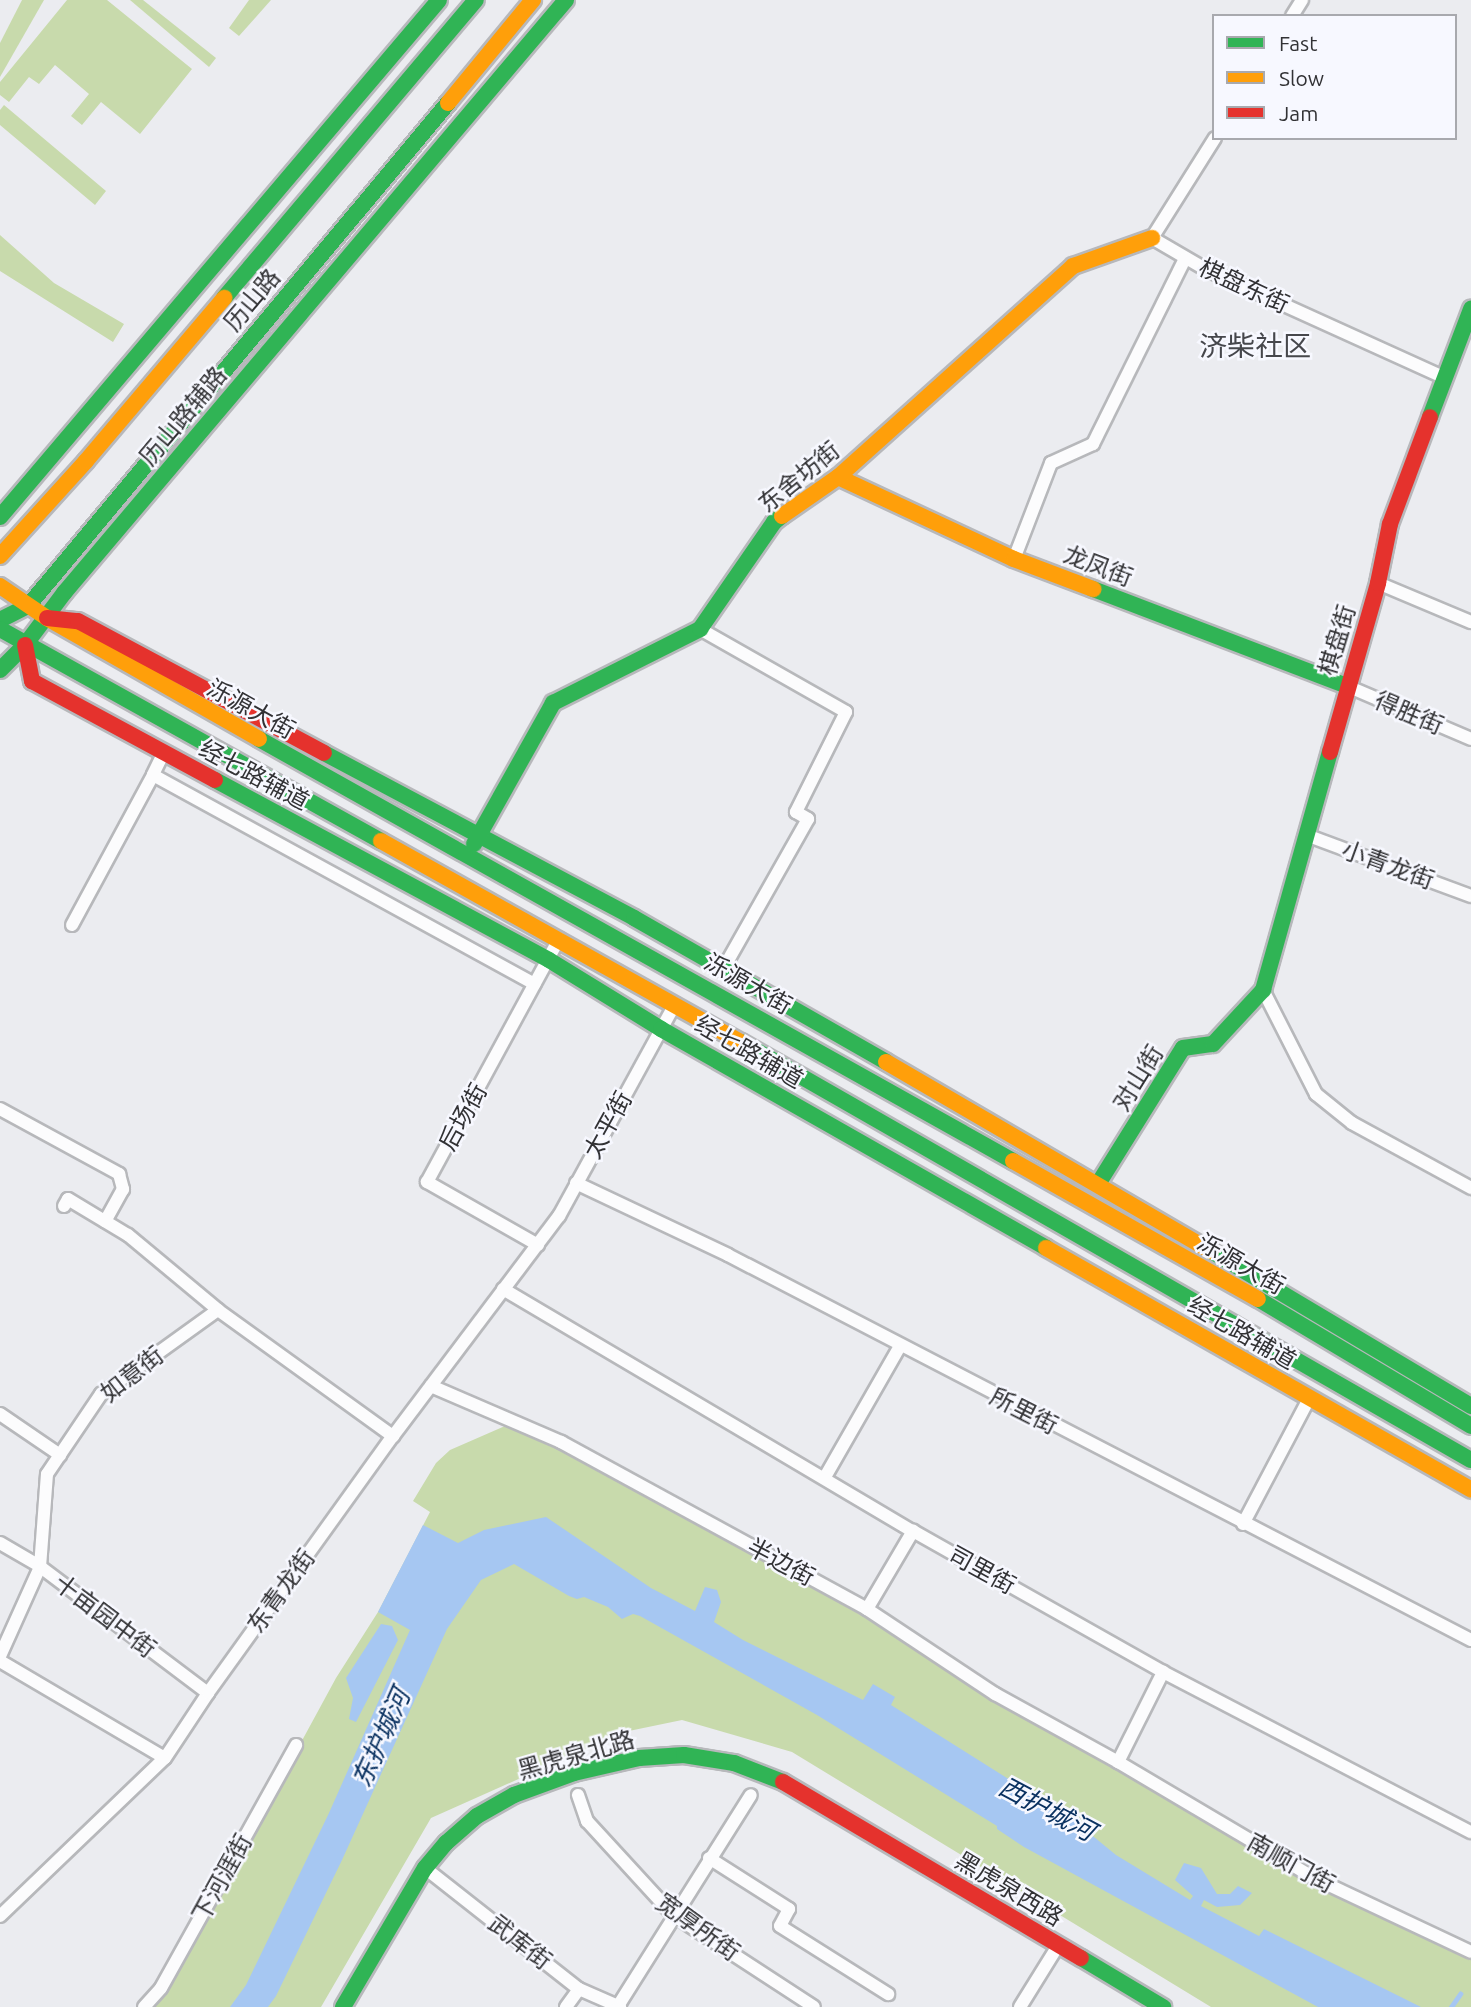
<!DOCTYPE html>
<html>
<head>
<meta charset="utf-8">
<style>
	body { margin:0 }
	#map { position:relative; width:1471px; height:2007px; overflow:hidden; background:#ebecf0; font-family:Ubuntu,"Noto Sans SC",sans-serif }
	div>[style] { position:absolute }
	.green>* { inset:0; background:#c8daac }
	.water>* { inset:0; background:#a6c7f2 }
	.stream>* { height:4.5px; margin:-2.25px; padding:0 2.25px; transform-origin:2.25px; border-radius:2.25px; background:#a6c7f2 }
	.roads { filter:drop-shadow(2px 0 #b7b8bb) drop-shadow(-2px 0 #b7b8bb) drop-shadow(0 2px #b7b8bb) drop-shadow(0 -2px #b7b8bb) }
	.street>* { height:12px; margin:-6px; padding:0 6px; transform-origin:6px; border-radius:6px; background:#fcfcfd }
	.fast>* { height:16px; margin:-8px; padding:0 8px; transform-origin:8px; border-radius:8px; background:#30b455 }
	.slow>* { height:16px; margin:-8px; padding:0 8px; transform-origin:8px; border-radius:8px; background:#ff9f0a }
	.jam>* { height:16px; margin:-8px; padding:0 8px; transform-origin:8px; border-radius:8px; background:#e5322d }
	span { translate:-50% -50%; white-space:nowrap; text-align:center; line-height:1.15; -webkit-text-stroke:5px #f7f8ff; paint-order:stroke }
	.street-label { font-size:24px; color:#323235 }
	.water-label { font-size:26px; color:#0b3261; font-style:italic }
	.quarter-label { font-size:28px; color:#46474c }
	.legend { position:absolute; left:1212px; top:14px; width:245px; height:126px; box-sizing:border-box; background:#f7f8ff; border:2px solid #a8a9ae; margin:0; padding:9px 12px; list-style:none; font-size:21px; color:#323235 }
	.legend li { display:flex; align-items:center; gap:14px; height:35px }
	.legend b { width:35px; border:2px solid #a8a9ae }
</style>
</head>
<body>
<div id="map">
	<div class="green">
		<i style="clip-path:polygon(22px 0,44px 0,0 77px,0 43px)"></i>
		<i style="clip-path:polygon(67px 0,107px 0,192px 69px,140px 134px,101px 102px,82px 125px,71px 116px,89px 94px,55px 65px,39px 84px,29px 77px,9px 102px,0 95px,0 82px)"></i>
		<i style="clip-path:polygon(130px 0,143px 0,216px 58px,209px 67px)"></i>
		<i style="clip-path:polygon(249px 0,271px 0,239px 36px,229px 28px)"></i>
		<i style="clip-path:polygon(4px 105px,106px 191px,95px 205px,0 125px,0 110px)"></i>
		<i style="clip-path:polygon(0 235px,54px 283px,124px 324px,113px 342px,0 271px)"></i>
		<i style="clip-path:polygon(505px 1426px,584px 1457px,868px 1614px,994px 1699px,1471px 1957px,1471px 2007px,1211px 2007px,792px 1752px,682px 1720px,624px 1732px,431px 1818px,321px 2007px,150px 2007px,166px 1991px,336px 1678px,378px 1612px,430px 1512px,413px 1501px,436px 1463px,450px 1450px)"></i>
	</div>
	<div class="water">
		<i style="clip-path:polygon(546px 1517px,651px 1588px,695px 1611px,705px 1587px,717px 1590px,721px 1602px,714px 1622px,743px 1640px,863px 1700px,873px 1684px,895px 1697px,891px 1705px,1072px 1819px,1116px 1855px,1190px 1900px,1193px 1896px,1175px 1880px,1184px 1863px,1201px 1868px,1217px 1894px,1230px 1894px,1238px 1886px,1252px 1893px,1240px 1905px,1217px 1907px,1204px 1900px,1201px 1906px,1259px 1936px,1264px 1929px,1421px 2007px,1318px 2007px,1024px 1847px,997px 1829px,997px 1826px,817px 1715px,640px 1616px,633px 1614px,622px 1619px,608px 1607px,584px 1597px,577px 1599px,569px 1596px,514px 1564px,481px 1580px,447px 1629px,342px 1860px,276px 1996px,268px 2007px,230px 2007px,246px 1985px,329px 1813px,410px 1630px,378px 1612px,423px 1525px,458px 1543px,484px 1530px)"></i>
		<i style="clip-path:polygon(381px 1624px,392px 1626px,398px 1640px,356px 1722px,349px 1719px,353px 1698px,346px 1678px)"></i>
	</div>
	<div class="stream">
		<i style="left:1451px;top:2007px;width:16px;rotate:-55deg"></i>
	</div>
	<div class="roads">
		<div class="street">
			<i style="left:1292px;top:16px;width:19px;rotate:-58deg"></i>
			<i style="left:1215px;top:138px;width:118px;rotate:122.2deg"></i>
			<i style="left:1152px;top:238px;width:64px;rotate:30.2deg"></i>
			<i style="left:1207px;top:270px;width:261px;rotate:24.4deg"></i>
			<i style="left:1014px;top:559px;width:103px;rotate:-68.9deg"></i>
			<i style="left:1051px;top:463px;width:46px;rotate:-24.3deg"></i>
			<i style="left:1093px;top:444px;width:207px;rotate:-63.6deg"></i>
			<i style="left:1378px;top:583px;width:101px;rotate:22.8deg"></i>
			<i style="left:700px;top:629px;width:168px;rotate:29.6deg"></i>
			<i style="left:846px;top:712px;width:112px;rotate:116.6deg"></i>
			<i style="left:796px;top:812px;width:14px;rotate:30deg"></i>
			<i style="left:808px;top:819px;width:172px;rotate:119.5deg"></i>
			<i style="left:1347px;top:686px;width:135px;rotate:23.1deg"></i>
			<i style="left:164px;top:752px;width:25px;rotate:116deg"></i>
			<i style="left:153px;top:775px;width:435px;rotate:28.7deg"></i>
			<i style="left:1306px;top:835px;width:176px;rotate:20.3deg"></i>
			<i style="left:72px;top:925px;width:170px;rotate:-61.6deg"></i>
			<i style="left:1263px;top:990px;width:117px;rotate:63deg"></i>
			<i style="left:1316px;top:1094px;width:46px;rotate:38.9deg"></i>
			<i style="left:1352px;top:1123px;width:136px;rotate:28.6deg"></i>
			<i style="left:0;top:1109px;width:136px;rotate:28.6deg"></i>
			<i style="left:119px;top:1174px;width:16px;rotate:75deg"></i>
			<i style="left:123px;top:1189px;width:37px;rotate:119deg"></i>
			<i style="left:576px;top:1183px;width:168px;rotate:25.3deg"></i>
			<i style="left:728px;top:1255px;width:837px;rotate:27.39deg"></i>
			<i style="left:64px;top:1206px;width:8px;rotate:-60deg"></i>
			<i style="left:68px;top:1199px;width:70px;rotate:31deg"></i>
			<i style="left:128px;top:1235px;width:117px;rotate:39.8deg"></i>
			<i style="left:538px;top:1245px;width:128px;rotate:-150.4deg"></i>
			<i style="left:427px;top:1182px;width:277px;rotate:-61.5deg"></i>
			<i style="left:503px;top:1289px;width:476px;rotate:30.6deg"></i>
			<i style="left:913px;top:1531px;width:287px;rotate:29.4deg"></i>
			<i style="left:1163px;top:1672px;width:347px;rotate:27.5deg"></i>
			<i style="left:431px;top:1386px;width:142px;rotate:23.3deg"></i>
			<i style="left:561px;top:1442px;width:349px;rotate:28.6deg"></i>
			<i style="left:867px;top:1609px;width:154px;rotate:33.6deg"></i>
			<i style="left:995px;top:1694px;width:141px;rotate:28.9deg"></i>
			<i style="left:1118px;top:1762px;width:230px;rotate:30.6deg"></i>
			<i style="left:1316px;top:1879px;width:171px;rotate:25.2deg"></i>
			<i style="left:0;top:1414px;width:73px;rotate:34.3deg"></i>
			<i style="left:825px;top:1477px;width:151px;rotate:-60.2deg"></i>
			<i style="left:1243px;top:1524px;width:144px;rotate:-62.2deg"></i>
			<i style="left:0;top:1543px;width:44px;rotate:30.1deg"></i>
			<i style="left:38px;top:1565px;width:213px;rotate:37deg"></i>
			<i style="left:867px;top:1609px;width:91px;rotate:-59.5deg"></i>
			<i style="left:0;top:1656px;width:98px;rotate:-65.8deg"></i>
			<i style="left:40px;top:1567px;width:93px;rotate:-85.7deg"></i>
			<i style="left:47px;top:1474px;width:97px;rotate:-56deg"></i>
			<i style="left:101px;top:1394px;width:144px;rotate:-35.7deg"></i>
			<i style="left:218px;top:1310px;width:216px;rotate:35.8deg"></i>
			<i style="left:0;top:1661px;width:191px;rotate:30.5deg"></i>
			<i style="left:1118px;top:1762px;width:101px;rotate:-63.4deg"></i>
			<i style="left:578px;top:1795px;width:28px;rotate:71deg"></i>
			<i style="left:587px;top:1821px;width:127px;rotate:47.5deg"></i>
			<i style="left:673px;top:1915px;width:168px;rotate:33.1deg"></i>
			<i style="left:709px;top:1858px;width:95px;rotate:32.5deg"></i>
			<i style="left:789px;top:1909px;width:19px;rotate:118deg"></i>
			<i style="left:780px;top:1926px;width:128px;rotate:32.2deg"></i>
			<i style="left:425px;top:1868px;width:196px;rotate:38.2deg"></i>
			<i style="left:579px;top:1989px;width:45px;rotate:23.7deg"></i>
			<i style="left:0;top:1916px;width:228px;rotate:-43.8deg"></i>
			<i style="left:165px;top:1758px;width:78px;rotate:-56.5deg"></i>
			<i style="left:208px;top:1693px;width:317px;rotate:-54.3deg"></i>
			<i style="left:393px;top:1436px;width:276px;rotate:-53deg"></i>
			<i style="left:559px;top:1216px;width:242px;rotate:-61.3deg"></i>
			<i style="left:618px;top:2006px;width:249px;rotate:-57.8deg"></i>
			<i style="left:144px;top:2007px;width:25px;rotate:-48deg"></i>
			<i style="left:161px;top:1988px;width:278px;rotate:-60.9deg"></i>
			<i style="left:566px;top:2007px;width:22px;rotate:-54deg"></i>
			<i style="left:1020px;top:2007px;width:74px;rotate:-58.2deg"></i>
		</div>
		<div class="fast">
			<i style="left:224px;top:298px;width:390px;rotate:-49.8deg"></i>
			<i style="left:1430px;top:417px;width:116px;rotate:-69.2deg"></i>
			<i style="left:0;top:517px;width:678px;rotate:-49.66deg"></i>
			<i style="left:1093px;top:589px;width:272px;rotate:20.9deg"></i>
			<i style="left:0;top:620px;width:33px;rotate:-27deg"></i>
			<i style="left:29px;top:605px;width:654px;rotate:-50.15deg"></i>
			<i style="left:0;top:629px;width:436px;rotate:29.1deg"></i>
			<i style="left:0;top:670px;width:35px;rotate:-45deg"></i>
			<i style="left:25px;top:645px;width:65px;rotate:-53.1deg"></i>
			<i style="left:64px;top:593px;width:777px;rotate:-49.75deg"></i>
			<i style="left:259px;top:739px;width:864px;rotate:29.23deg"></i>
			<i style="left:324px;top:753px;width:351px;rotate:28deg"></i>
			<i style="left:634px;top:918px;width:290px;rotate:29.7deg"></i>
			<i style="left:215px;top:780px;width:379px;rotate:28.3deg"></i>
			<i style="left:549px;top:960px;width:132px;rotate:31.6deg"></i>
			<i style="left:661px;top:1029px;width:443px;rotate:29.6deg"></i>
			<i style="left:474px;top:844px;width:162px;rotate:-60.7deg"></i>
			<i style="left:553px;top:703px;width:165px;rotate:-26.7deg"></i>
			<i style="left:700px;top:629px;width:130px;rotate:-55.3deg"></i>
			<i style="left:774px;top:522px;width:10px;rotate:-37deg"></i>
			<i style="left:741px;top:1042px;width:841px;rotate:29.8deg"></i>
			<i style="left:1098px;top:1184px;width:160px;rotate:-58deg"></i>
			<i style="left:1183px;top:1048px;width:30px;rotate:-8deg"></i>
			<i style="left:1213px;top:1044px;width:74px;rotate:-47.2deg"></i>
			<i style="left:1263px;top:990px;width:247px;rotate:-74.3deg"></i>
			<i style="left:1211px;top:1251px;width:303px;rotate:30.8deg"></i>
			<i style="left:1258px;top:1299px;width:248px;rotate:30.8deg"></i>
			<i style="left:1081px;top:1958px;width:96px;rotate:30.9deg"></i>
			<i style="left:343px;top:2007px;width:161px;rotate:-59.5deg"></i>
			<i style="left:425px;top:1868px;width:33px;rotate:-50deg"></i>
			<i style="left:446px;top:1843px;width:41px;rotate:-41.1deg"></i>
			<i style="left:477px;top:1816px;width:43px;rotate:-29.6deg"></i>
			<i style="left:514px;top:1795px;width:64px;rotate:-20.1deg"></i>
			<i style="left:574px;top:1773px;width:67px;rotate:-13deg"></i>
			<i style="left:639px;top:1758px;width:45px;rotate:-3.8deg"></i>
			<i style="left:684px;top:1755px;width:51px;rotate:9.1deg"></i>
			<i style="left:734px;top:1763px;width:53px;rotate:21.2deg"></i>
		</div>
		<div class="slow">
			<i style="left:448px;top:103px;width:134px;rotate:-50.5deg"></i>
			<i style="left:838px;top:477px;width:194px;rotate:25deg"></i>
			<i style="left:1014px;top:559px;width:85px;rotate:20.8deg"></i>
			<i style="left:782px;top:516px;width:68px;rotate:-34.9deg"></i>
			<i style="left:838px;top:477px;width:316px;rotate:-41.9deg"></i>
			<i style="left:1073px;top:266px;width:84px;rotate:-19.5deg"></i>
			<i style="left:0;top:556px;width:128px;rotate:-47.8deg"></i>
			<i style="left:86px;top:461px;width:214px;rotate:-49.7deg"></i>
			<i style="left:0;top:586px;width:57px;rotate:34.2deg"></i>
			<i style="left:47px;top:618px;width:244px;rotate:29.7deg"></i>
			<i style="left:381px;top:841px;width:412px;rotate:29.2deg"></i>
			<i style="left:886px;top:1062px;width:376px;rotate:30.2deg"></i>
			<i style="left:1013px;top:1161px;width:281px;rotate:29.4deg"></i>
			<i style="left:1046px;top:1248px;width:489px;rotate:29.6deg"></i>
		</div>
		<div class="jam">
			<i style="left:47px;top:618px;width:31px;rotate:6deg"></i>
			<i style="left:78px;top:621px;width:279px;rotate:28.2deg"></i>
			<i style="left:25px;top:645px;width:37px;rotate:79deg"></i>
			<i style="left:32px;top:681px;width:208px;rotate:28.4deg"></i>
			<i style="left:1330px;top:752px;width:176px;rotate:-74.1deg"></i>
			<i style="left:1378px;top:583px;width:60px;rotate:-78.5deg"></i>
			<i style="left:1390px;top:524px;width:114px;rotate:-69.5deg"></i>
			<i style="left:783px;top:1782px;width:346px;rotate:30.6deg"></i>
		</div>
	</div>
	<div class="street-label">
		<span style="left:1244px;top:286px;rotate:25deg">棋盘东街</span>
		<span style="left:252px;top:300px;rotate:-50deg">历山路</span>
		<span style="left:183px;top:416px;rotate:-50deg">历山路辅路</span>
		<span style="left:799px;top:477px;rotate:-39deg">东舍坊街</span>
		<span style="left:1098px;top:566px;rotate:21deg">龙凤街</span>
		<span style="left:1337px;top:640px;rotate:-73deg">棋盘街</span>
		<span style="left:251px;top:709px;rotate:29deg">泺源大街</span>
		<span style="left:1409px;top:713px;rotate:23deg">得胜街</span>
		<span style="left:254px;top:775px;rotate:28deg">经七路辅道</span>
		<span style="left:1388px;top:865px;rotate:20deg">小青龙街</span>
		<span style="left:748px;top:984px;rotate:30deg">泺源大街</span>
		<span style="left:749px;top:1052px;rotate:30deg">经七路辅道</span>
		<span style="left:1138px;top:1078px;rotate:-58deg">对山街</span>
		<span style="left:463px;top:1117px;rotate:-61deg">后场街</span>
		<span style="left:608px;top:1125px;rotate:-61deg">太平街</span>
		<span style="left:1241px;top:1264px;rotate:30deg">泺源大街</span>
		<span style="left:1242px;top:1333px;rotate:30deg">经七路辅道</span>
		<span style="left:132px;top:1374px;rotate:-38deg">如意街</span>
		<span style="left:1024px;top:1411px;rotate:27deg">所里街</span>
		<span style="left:781px;top:1562px;rotate:28deg">半边街</span>
		<span style="left:982px;top:1570px;rotate:29deg">司里街</span>
		<span style="left:281px;top:1591px;rotate:-54deg">东青龙街</span>
		<span style="left:105px;top:1616px;rotate:37deg">十亩园中街</span>
		<span style="left:576px;top:1755px;rotate:-16deg">黑虎泉北路</span>
		<span style="left:1291px;top:1863px;rotate:29deg">南顺门街</span>
		<span style="left:222px;top:1878px;rotate:-61deg">下河涯街</span>
		<span style="left:1009px;top:1889px;rotate:31deg">黑虎泉西路</span>
		<span style="left:698px;top:1927px;rotate:36deg">宽厚所街</span>
		<span style="left:520px;top:1942px;rotate:38deg">武库街</span>
	</div>
	<div class="water-label">
		<span style="left:381px;top:1738px;rotate:-66deg">东护城河</span>
		<span style="left:1047px;top:1809px;rotate:28deg">西护城河</span>
	</div>
	<div class="quarter-label">
		<span style="left:1255px;top:346px">济柴社区</span>
	</div>
	<ul class="legend">
	<li><b style="height:9px;background:#30b455"></b>Fast</li>
	<li><b style="height:9px;background:#ff9f0a"></b>Slow</li>
	<li><b style="height:9px;background:#e5322d"></b>Jam</li>
	</ul>
</div>
</body>
</html>
